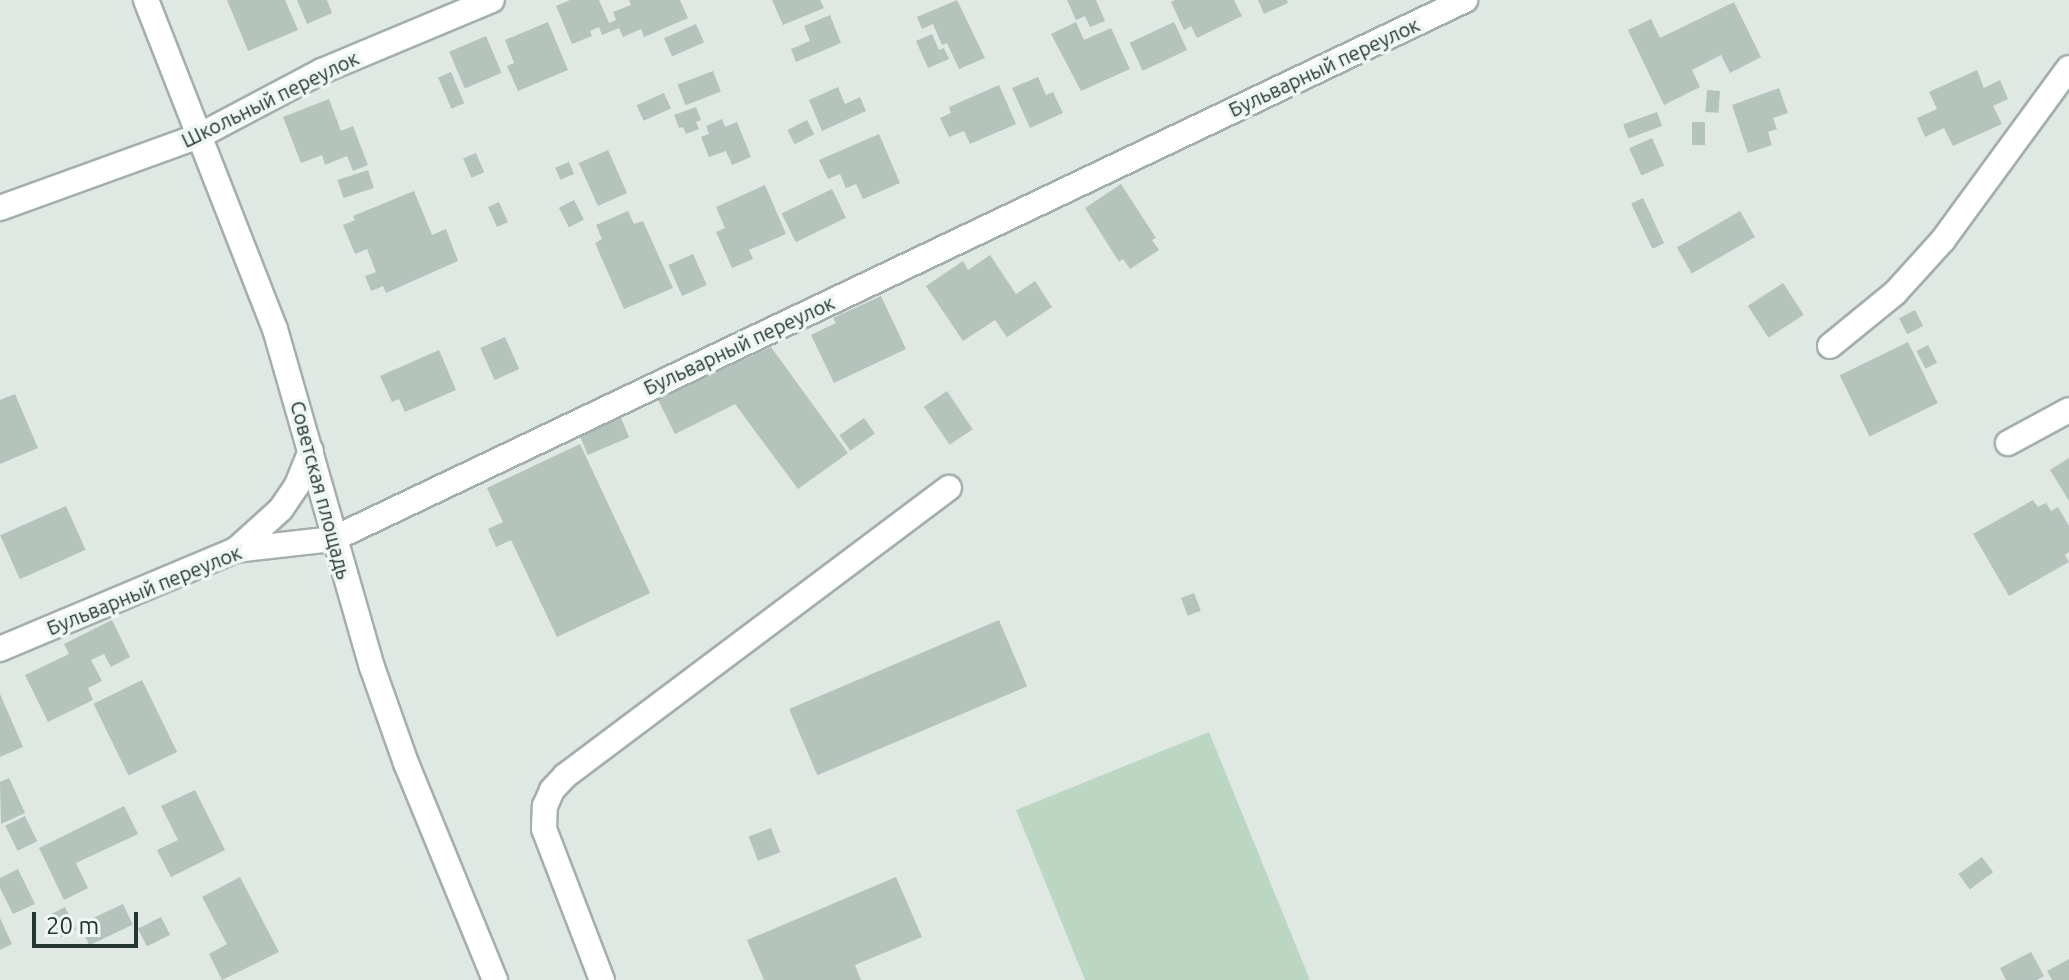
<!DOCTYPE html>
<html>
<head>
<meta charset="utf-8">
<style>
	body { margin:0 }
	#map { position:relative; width:2069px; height:980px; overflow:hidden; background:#e0e8e4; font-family:Ubuntu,sans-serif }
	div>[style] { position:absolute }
	.green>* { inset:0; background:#bbd7c3 }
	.building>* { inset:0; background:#b5c3bd; transform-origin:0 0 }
	.roads { filter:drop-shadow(2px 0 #a4afab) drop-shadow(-2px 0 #a4afab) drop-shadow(0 2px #a4afab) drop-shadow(0 -2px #a4afab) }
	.minor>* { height:24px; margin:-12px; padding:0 12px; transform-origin:12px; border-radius:12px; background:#fff }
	span { translate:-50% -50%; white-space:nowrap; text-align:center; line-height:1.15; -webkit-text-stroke:7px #eff6f3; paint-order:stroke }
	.street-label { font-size:20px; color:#233631 }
	.scale { position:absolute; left:32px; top:912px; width:106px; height:36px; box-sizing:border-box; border:4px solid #233631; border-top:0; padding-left:10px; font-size:24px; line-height:28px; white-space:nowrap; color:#233631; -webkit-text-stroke:6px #eff6f3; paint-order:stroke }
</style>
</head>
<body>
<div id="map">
	<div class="green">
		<i style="clip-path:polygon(1209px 732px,1310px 980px,1085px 980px,1016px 810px)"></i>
	</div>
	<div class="building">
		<i style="clip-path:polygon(227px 0,285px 0,298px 30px,248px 51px)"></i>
		<i style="clip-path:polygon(297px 0,327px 0,332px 13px,307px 24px)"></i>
		<i style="clip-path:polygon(570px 0,599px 0,609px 23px,616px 20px,613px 12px,631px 5px,629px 0,680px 0,688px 18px,644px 37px,641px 29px,623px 37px,619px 28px,602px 35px,599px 27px,590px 31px,592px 36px,572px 44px,556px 6px)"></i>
		<i style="clip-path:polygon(772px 0,820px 0,824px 8px,783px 25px)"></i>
		<i style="clip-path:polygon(957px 0,985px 58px,959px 69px,947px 43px,942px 45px,933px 24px,922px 29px,917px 17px)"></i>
		<i style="clip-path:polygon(1067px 0,1096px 0,1105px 21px,1090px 27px,1085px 16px,1076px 20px)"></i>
		<i style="clip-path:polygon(1175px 0,1234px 0,1242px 16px,1197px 38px,1191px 26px,1184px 30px,1171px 2px)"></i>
		<i style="clip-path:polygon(1258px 0,1287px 0,1288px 3px,1264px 14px)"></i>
		<i style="clip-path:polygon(1734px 2px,1761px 57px,1730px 73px,1721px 55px,1692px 70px,1700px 87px,1664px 105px,1628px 30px,1651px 19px,1660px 38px)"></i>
		<i style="clip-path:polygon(830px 15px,841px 43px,796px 62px,791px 49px,810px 41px,804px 26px)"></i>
		<i style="clip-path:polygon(548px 22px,568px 70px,518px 91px,507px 66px,514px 63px,505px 40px)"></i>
		<i style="clip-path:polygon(1076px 22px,1084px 40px,1111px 28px,1130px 69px,1081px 91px,1051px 34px)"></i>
		<i style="left:1174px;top:22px;width:31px;height:49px;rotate:65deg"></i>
		<i style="left:696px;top:24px;width:20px;height:35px;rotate:66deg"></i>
		<i style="clip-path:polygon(932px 34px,939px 50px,944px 48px,949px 59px,928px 68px,916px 41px)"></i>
		<i style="left:486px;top:36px;width:40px;height:40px;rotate:67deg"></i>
		<i style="clip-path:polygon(1977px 70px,1984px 88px,2000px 80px,2008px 99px,1993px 106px,2002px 124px,1953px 146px,1944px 128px,1925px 137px,1917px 118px,1937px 109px,1929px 92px)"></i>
		<i style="left:713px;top:71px;width:22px;height:38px;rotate:69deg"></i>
		<i style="left:451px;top:72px;width:34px;height:14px;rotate:67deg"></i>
		<i style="clip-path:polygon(1038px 77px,1046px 95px,1053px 92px,1063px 113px,1030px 128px,1012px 88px)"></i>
		<i style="clip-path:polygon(999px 85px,1016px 124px,970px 144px,964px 131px,949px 137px,940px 118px,951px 113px,949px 107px)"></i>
		<i style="clip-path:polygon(838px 87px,845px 104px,860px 97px,866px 111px,822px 131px,809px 100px)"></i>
		<i style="clip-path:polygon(1779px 88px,1788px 113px,1773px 118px,1777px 129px,1768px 132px,1772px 145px,1748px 153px,1732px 105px)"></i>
		<i style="left:1707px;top:90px;width:13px;height:22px;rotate:4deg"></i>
		<i style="left:664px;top:93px;width:17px;height:30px;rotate:66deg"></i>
		<i style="clip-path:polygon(329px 99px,341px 131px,353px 126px,368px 165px,353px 171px,347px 156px,325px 165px,322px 155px,301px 163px,283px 117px)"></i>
		<i style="clip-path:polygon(696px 107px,701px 120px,696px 122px,699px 129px,686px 134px,683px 127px,679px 128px,674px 115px)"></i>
		<i style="left:1657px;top:112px;width:15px;height:36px;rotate:70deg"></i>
		<i style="clip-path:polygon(722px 119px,725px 127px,737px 122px,751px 157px,732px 165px,726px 151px,709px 157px,701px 137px,709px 134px,706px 126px)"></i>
		<i style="left:807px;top:120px;width:16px;height:22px;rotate:63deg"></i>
		<i style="left:1692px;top:122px;width:13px;height:23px"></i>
		<i style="clip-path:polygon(879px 134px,900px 183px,863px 199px,856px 184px,846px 188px,840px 174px,828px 179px,819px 160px)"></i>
		<i style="left:1652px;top:138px;width:30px;height:25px;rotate:66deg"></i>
		<i style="left:608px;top:150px;width:47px;height:32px;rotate:66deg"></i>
		<i style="left:476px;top:153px;width:21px;height:14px;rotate:67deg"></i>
		<i style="left:569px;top:162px;width:13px;height:15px;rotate:67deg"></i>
		<i style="left:368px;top:170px;width:19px;height:32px;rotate:72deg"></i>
		<i style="clip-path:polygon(1121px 184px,1156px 238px,1152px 240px,1159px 250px,1130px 269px,1123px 259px,1119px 262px,1085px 208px)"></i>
		<i style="clip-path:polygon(765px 185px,786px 234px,749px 250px,753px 259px,732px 268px,716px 232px,725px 228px,716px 207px)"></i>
		<i style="left:832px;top:189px;width:32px;height:56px;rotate:64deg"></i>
		<i style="clip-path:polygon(414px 191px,432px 235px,446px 229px,458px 261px,386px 293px,383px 286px,371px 291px,365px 276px,376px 272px,367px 249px,355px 254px,343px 225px,355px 220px,353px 216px)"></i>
		<i style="left:1643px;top:198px;width:50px;height:13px;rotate:65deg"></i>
		<i style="left:574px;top:200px;width:22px;height:17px;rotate:63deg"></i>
		<i style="left:499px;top:202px;width:22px;height:12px;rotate:66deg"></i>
		<i style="clip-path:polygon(628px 211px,634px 224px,643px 221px,673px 288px,624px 309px,595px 243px,602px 239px,596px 225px)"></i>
		<i style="left:1740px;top:211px;width:30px;height:73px;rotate:60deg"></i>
		<i style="left:693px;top:254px;width:34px;height:27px;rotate:66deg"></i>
		<i style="clip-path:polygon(990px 255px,1016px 294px,1035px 281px,1052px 307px,1007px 337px,995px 320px,963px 341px,926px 286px,963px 261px,968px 270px)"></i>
		<i style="left:1783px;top:283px;width:38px;height:42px;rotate:57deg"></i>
		<i style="clip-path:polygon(881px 296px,906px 349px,834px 383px,811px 335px,836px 323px,833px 318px)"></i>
		<i style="left:1915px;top:310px;width:18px;height:18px;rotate:63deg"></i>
		<i style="left:505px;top:337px;width:35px;height:27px;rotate:66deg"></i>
		<i style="left:1908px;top:342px;width:68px;height:76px;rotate:64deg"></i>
		<i style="left:1928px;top:345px;width:20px;height:13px;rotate:63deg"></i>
		<i style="clip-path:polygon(771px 347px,848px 453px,798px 489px,735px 404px,675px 434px,658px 400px)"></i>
		<i style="clip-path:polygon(439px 350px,456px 390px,405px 412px,399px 399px,392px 402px,380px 376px)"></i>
		<i style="left:947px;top:391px;width:46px;height:28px;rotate:56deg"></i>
		<i style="clip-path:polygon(15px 394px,38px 448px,0 464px,0 400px)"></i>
		<i style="left:621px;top:418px;width:21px;height:45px;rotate:67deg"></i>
		<i style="left:864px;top:418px;width:19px;height:30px;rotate:55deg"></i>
		<i style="clip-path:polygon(580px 444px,650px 593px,557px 637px,511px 540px,496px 547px,488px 529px,503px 522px,487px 488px)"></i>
		<i style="clip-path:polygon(2069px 458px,2069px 501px,2050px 470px)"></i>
		<i style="clip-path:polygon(2033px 500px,2038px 507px,2046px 503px,2051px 511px,2058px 507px,2069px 526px,2069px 552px,2065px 555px,2069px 562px,2009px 596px,1973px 534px)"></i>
		<i style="left:66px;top:506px;width:48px;height:72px;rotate:66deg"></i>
		<i style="left:1194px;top:593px;width:19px;height:14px;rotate:69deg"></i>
		<i style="clip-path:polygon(112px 620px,130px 657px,111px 667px,104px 654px,91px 660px,102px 681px,88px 688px,93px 700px,48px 722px,25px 675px,69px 654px,64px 644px)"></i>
		<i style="left:999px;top:620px;width:72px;height:228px;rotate:67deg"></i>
		<i style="left:142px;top:680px;width:80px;height:54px;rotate:64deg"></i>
		<i style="clip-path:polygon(0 694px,23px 747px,0 757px)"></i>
		<i style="clip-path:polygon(9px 778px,25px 813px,1px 824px,0 782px)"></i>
		<i style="clip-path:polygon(195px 790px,225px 850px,171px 877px,157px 850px,178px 840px,161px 806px)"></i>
		<i style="clip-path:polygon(124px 806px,138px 834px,76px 863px,88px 888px,64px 900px,39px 848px)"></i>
		<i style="left:25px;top:816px;width:28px;height:22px;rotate:64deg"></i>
		<i style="left:771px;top:828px;width:26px;height:24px;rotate:69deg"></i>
		<i style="left:1982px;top:857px;width:19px;height:29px;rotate:54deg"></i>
		<i style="clip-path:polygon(18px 869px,35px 904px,13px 914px,0 888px,0 878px)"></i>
		<i style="clip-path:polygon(240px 877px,279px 952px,222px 980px,209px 954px,227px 944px,202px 897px)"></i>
		<i style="clip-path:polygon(896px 877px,922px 937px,855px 965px,861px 980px,764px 980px,747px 940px)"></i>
		<i style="left:123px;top:904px;width:23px;height:48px;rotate:65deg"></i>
		<i style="left:65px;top:907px;width:25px;height:18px;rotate:63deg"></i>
		<i style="left:161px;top:917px;width:20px;height:26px;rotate:63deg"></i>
		<i style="clip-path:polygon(0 918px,12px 944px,0 950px)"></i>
		<i style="clip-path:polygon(2031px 952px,2044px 976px,2037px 980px,2006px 980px,2000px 968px)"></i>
		<i style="clip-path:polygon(2069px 959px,2069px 980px,2052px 980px,2047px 971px)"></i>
	</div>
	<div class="roads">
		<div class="minor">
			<i style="left:146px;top:0;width:353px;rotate:68.6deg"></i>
			<i style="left:275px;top:329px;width:352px;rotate:74deg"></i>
			<i style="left:372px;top:667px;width:102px;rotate:70.5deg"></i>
			<i style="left:406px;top:763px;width:235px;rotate:67.7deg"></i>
			<i style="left:0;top:208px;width:212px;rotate:-19.9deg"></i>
			<i style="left:199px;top:136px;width:139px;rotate:-27.9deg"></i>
			<i style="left:322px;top:71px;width:184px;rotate:-22.7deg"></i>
			<i style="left:1830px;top:346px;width:84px;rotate:-39.2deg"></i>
			<i style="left:1895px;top:293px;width:72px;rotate:-47.8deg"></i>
			<i style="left:1943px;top:240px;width:213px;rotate:-53.8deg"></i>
			<i style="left:2008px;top:443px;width:69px;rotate:-28.4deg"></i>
			<i style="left:237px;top:549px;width:59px;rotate:-42.3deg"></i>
			<i style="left:281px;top:509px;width:29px;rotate:-56deg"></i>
			<i style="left:297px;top:485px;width:37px;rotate:-68deg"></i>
			<i style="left:0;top:649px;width:255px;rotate:-22.8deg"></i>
			<i style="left:235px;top:550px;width:99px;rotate:-6.4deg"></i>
			<i style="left:333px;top:539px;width:1254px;rotate:-25.46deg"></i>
			<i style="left:602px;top:980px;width:162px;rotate:-111deg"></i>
			<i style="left:544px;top:829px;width:23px;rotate:-88deg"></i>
			<i style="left:545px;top:806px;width:17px;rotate:-66deg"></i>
			<i style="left:552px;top:790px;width:19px;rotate:-47deg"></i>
			<i style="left:565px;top:776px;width:480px;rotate:-36.9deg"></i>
		</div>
	</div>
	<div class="street-label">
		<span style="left:1324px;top:67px;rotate:-25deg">Бульварный переулок</span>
		<span style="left:270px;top:99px;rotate:-26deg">Школьный переулок</span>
		<span style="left:739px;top:345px;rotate:-25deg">Бульварный переулок</span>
		<span style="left:321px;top:490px;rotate:75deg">Советская площадь</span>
		<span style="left:144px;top:590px;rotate:-22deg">Бульварный переулок</span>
	</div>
	<div class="scale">20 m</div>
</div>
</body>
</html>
